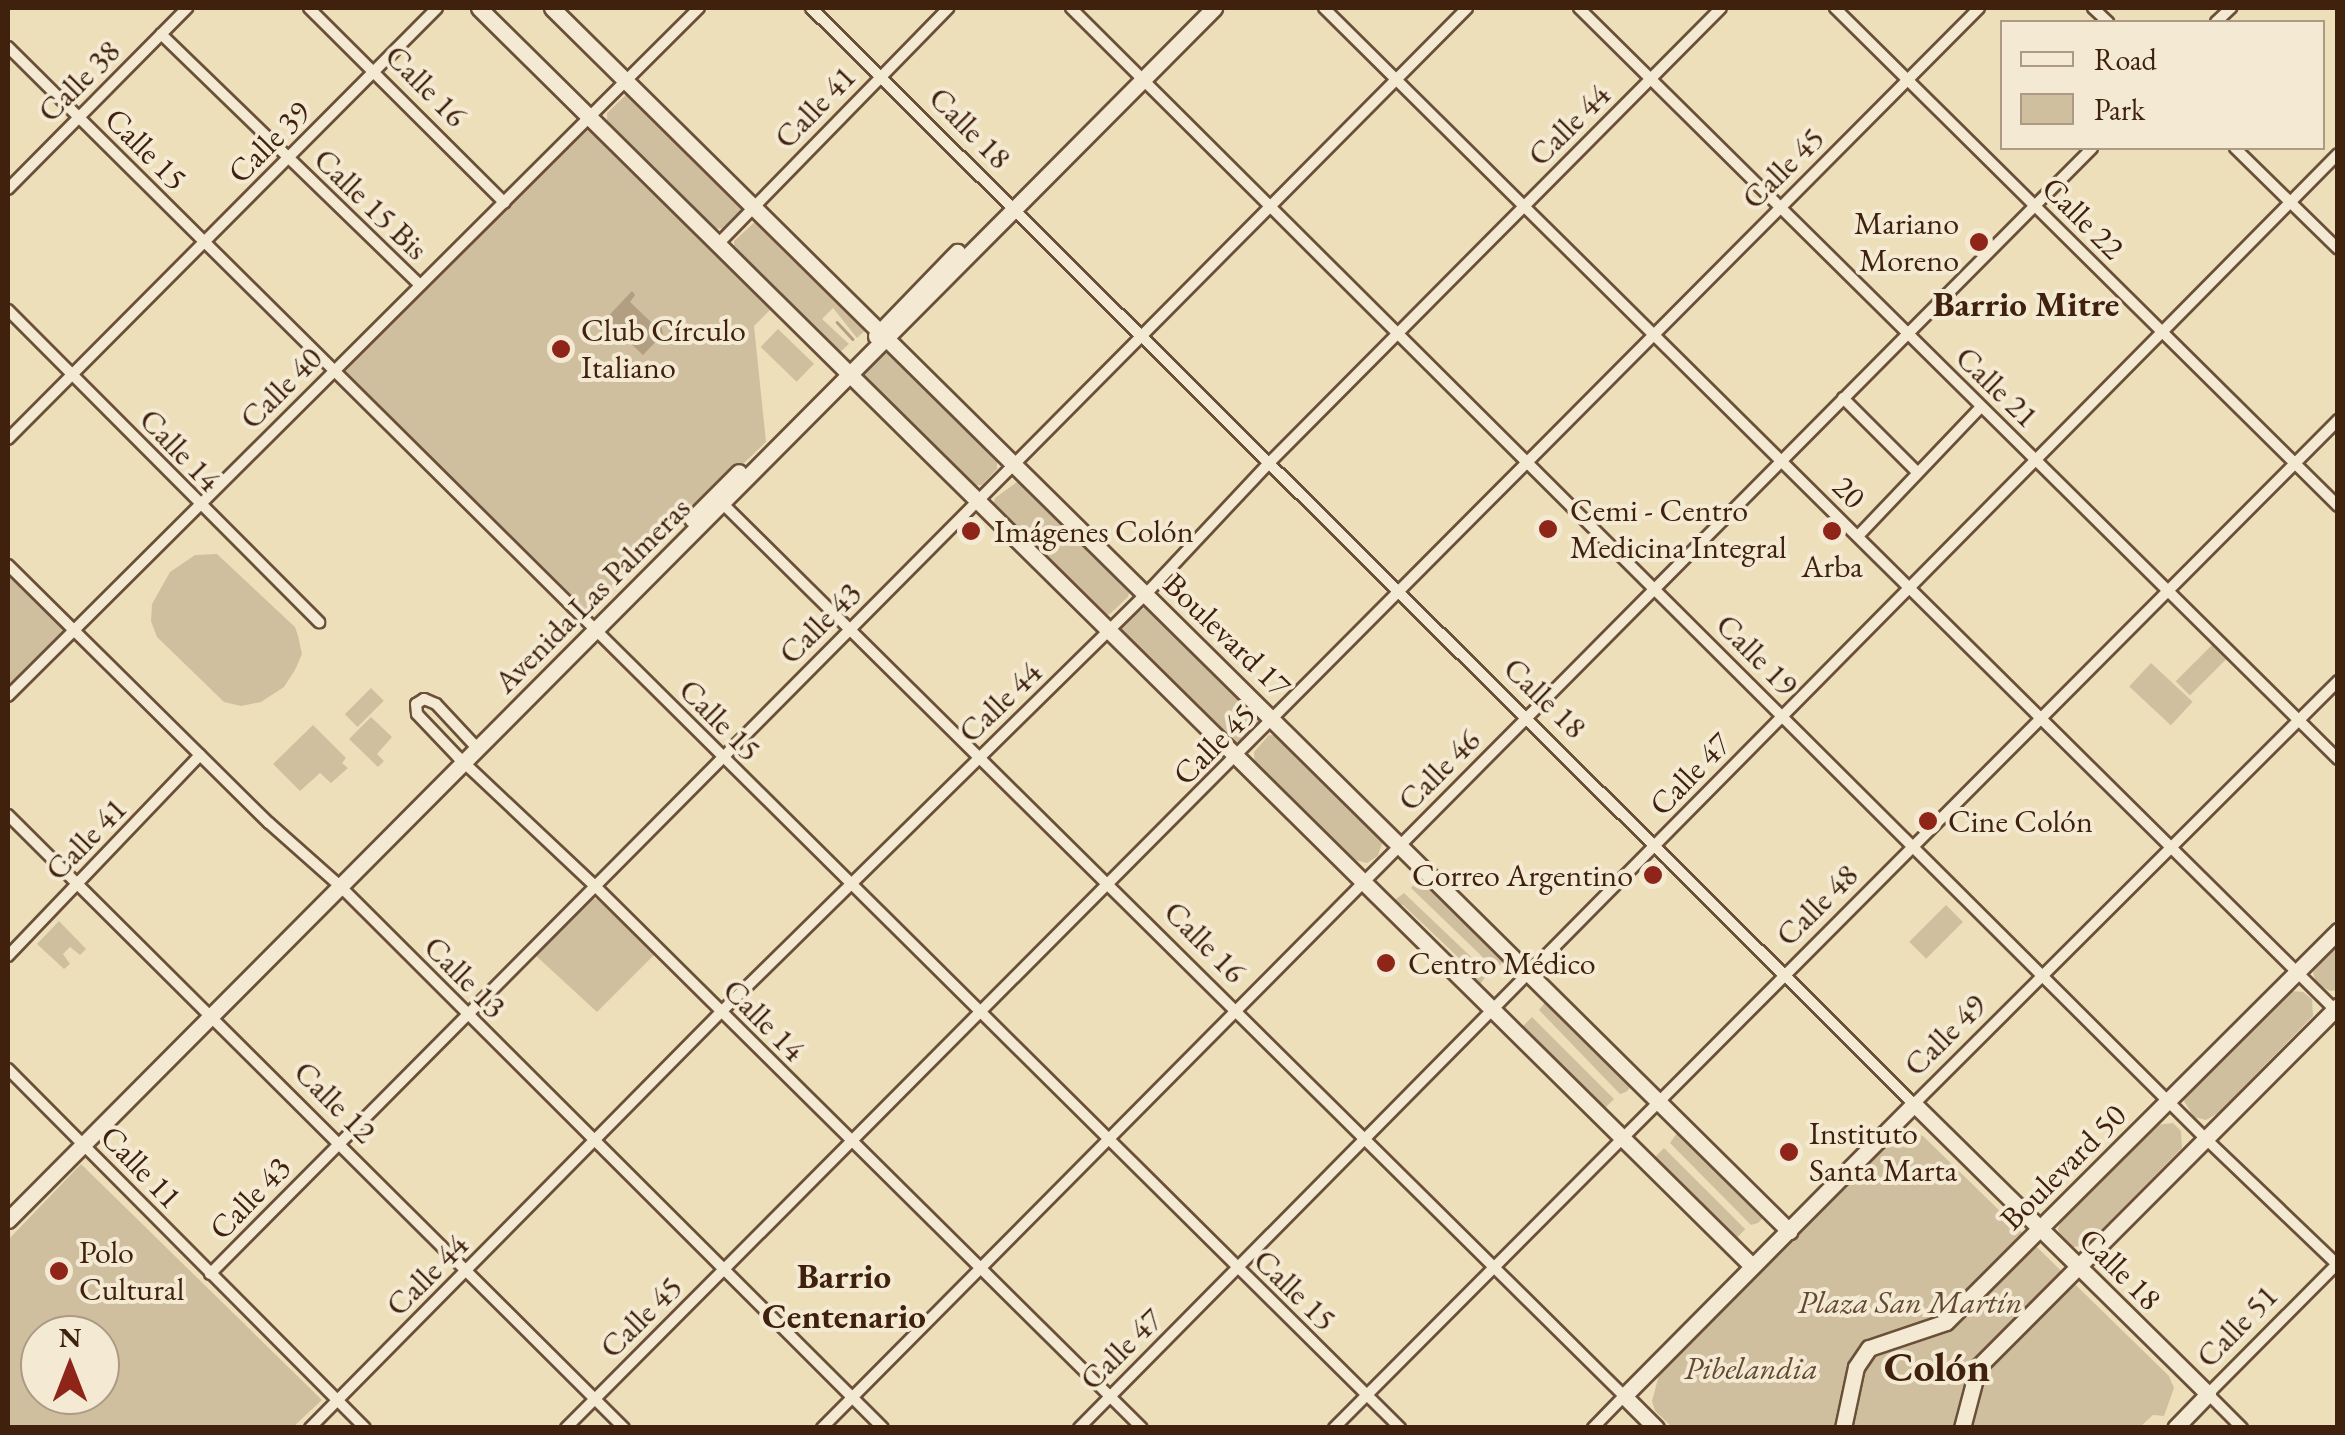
<!DOCTYPE html>
<html>
<head>
<meta charset="utf-8">
<style>
	body { margin:0 }
	#map { position:relative; width:2345px; height:1435px; overflow:hidden; background:#eedfbb; font-family:"EB Garamond",serif }
	div>[style] { position:absolute }
	.green>* { inset:0; background:#d0bf9e; transform-origin:0 0 }
	.water>* { inset:0; background:#b29e80 }
	.stream>* { height:2.5px; margin:-1.25px; padding:0 1.25px; transform-origin:1.25px; border-radius:1.25px; background:#b29e80 }
	.roads { filter:drop-shadow(2px 0 #6b5039) drop-shadow(-2px 0 #6b5039) drop-shadow(0 2px #6b5039) drop-shadow(0 -2px #6b5039) }
	.street>* { height:10px; margin:-5px; padding:0 5px; transform-origin:5px; border-radius:5px; background:#f4ead3 }
	.secondary>* { height:15px; margin:-7.5px; padding:0 7.5px; transform-origin:7.5px; border-radius:7.5px; background:#f4ead3 }
	.dots>* { width:28px; height:28px; translate:-50% -50%; box-sizing:border-box; border:5px solid #f4ead3; border-radius:50% }
	span { translate:-50% -50%; white-space:nowrap; text-align:center; line-height:1.15; -webkit-text-stroke:8px #f4ead3; paint-order:stroke }
	.street-label { font-size:32px; color:#3f210e }
	.poi-label { font-size:32px; color:#3f210e }
	.right { translate:-100% -50%; text-align:right }
	.left { translate:0 -50%; text-align:left }
	.park-label { font-size:32px; color:#634832; font-style:italic }
	.neighbourhood-label { font-size:35px; color:#3f210e; font-weight:700 }
	.district-label { font-size:42px; color:#3f210e; font-weight:700 }
	.frame { position:absolute; inset:0; border:10px solid #3f210e; pointer-events:none }
	.legend { position:absolute; left:2000px; top:20px; width:325px; height:130px; box-sizing:border-box; background:#f4ead3; border:2px solid #ac9a84; margin:0; padding:12px 18px; list-style:none; font-size:30px; color:#3f210e }
	.legend li { display:flex; align-items:center; gap:20px; height:50px }
	.legend b { width:50px; border:2px solid #ac9a84 }
	.north { position:absolute; left:20px; top:1315px; width:100px; height:100px; box-sizing:border-box; background:#f4ead3; border:2px solid #ac9a84; border-radius:50%; rotate:0deg; font-size:28px; font-weight:700; line-height:40px; text-align:center; color:#3f210e }
	.north::after { content:''; display:block; margin:auto; width:35px; height:45px; background:#8f2418; clip-path:polygon(50% 0,100% 100%,50% 72%,0 100%) }
</style>
</head>
<body>
<div id="map">
	<div class="green">
		<i style="clip-path:polygon(628px 93px,743px 203px,741px 212px,726px 229px,711px 228px,607px 125px,607px 113px)"></i>
		<i style="clip-path:polygon(584px 125px,770px 310px,754px 326px,766px 442px,587px 613px,343px 373px)"></i>
		<i style="clip-path:polygon(758px 219px,869px 327px,857px 338px,833px 308px,822px 319px,849px 344px,839px 353px,734px 250px,734px 241px)"></i>
		<i style="left:778px;top:329px;width:50px;height:25px;rotate:44deg"></i>
		<i style="clip-path:polygon(882px 350px,893px 352px,997px 457px,997px 469px,982px 485px,971px 486px,863px 379px,863px 369px)"></i>
		<i style="clip-path:polygon(1021px 479px,1130px 588px,1128px 597px,1110px 614px,1104px 615px,993px 506px,995px 498px)"></i>
		<i style="clip-path:polygon(217px 554px,295px 627px,298px 636px,302px 654px,295px 670px,284px 687px,261px 702px,241px 706px,224px 702px,157px 637px,151px 621px,152px 604px,170px 572px,195px 555px)"></i>
		<i style="clip-path:polygon(8px 565px,73px 629px,8px 695px)"></i>
		<i style="clip-path:polygon(1146px 607px,1259px 715px,1257px 728px,1241px 741px,1232px 743px,1119px 633px,1123px 623px)"></i>
		<i style="left:2216px;top:641px;width:20px;height:57px;rotate:45deg"></i>
		<i style="left:2151px;top:663px;width:57px;height:32px;rotate:43deg"></i>
		<i style="left:371px;top:688px;width:18px;height:37px;rotate:45deg"></i>
		<i style="clip-path:polygon(371px 717px,392px 737px,377px 754px,384px 761px,378px 767px,349px 739px)"></i>
		<i style="clip-path:polygon(313px 725px,346px 758px,342px 763px,348px 768px,331px 783px,320px 773px,300px 791px,273px 764px)"></i>
		<i style="clip-path:polygon(1269px 735px,1281px 736px,1384px 837px,1378px 856px,1367px 863px,1351px 859px,1255px 767px,1254px 752px)"></i>
		<i style="clip-path:polygon(1420px 877px,1505px 960px,1500px 965px,1494px 968px,1411px 888px)"></i>
		<i style="clip-path:polygon(1404px 893px,1488px 973px,1479px 986px,1472px 980px,1478px 976px,1403px 905px,1391px 903px)"></i>
		<i style="clip-path:polygon(589px 898px,597px 899px,655px 954px,597px 1012px,534px 954px)"></i>
		<i style="left:1946px;top:905px;width:24px;height:52px;rotate:45deg"></i>
		<i style="clip-path:polygon(59px 921px,86px 949px,80px 955px,70px 947px,63px 954px,70px 964px,64px 969px,37px 944px)"></i>
		<i style="clip-path:polygon(2337px 941px,2337px 990px,2330px 991px,2316px 983px,2313px 972px)"></i>
		<i style="clip-path:polygon(2291px 991px,2303px 992px,2312px 999px,2313px 1016px,2218px 1113px,2206px 1120px,2194px 1117px,2184px 1101px,2189px 1089px)"></i>
		<i style="clip-path:polygon(1548px 999px,1633px 1085px,1626px 1092px,1620px 1094px,1539px 1010px)"></i>
		<i style="left:1532px;top:1017px;width:116px;height:16px;rotate:45deg"></i>
		<i style="clip-path:polygon(2173px 1123px,2181px 1131px,2182px 1148px,2086px 1245px,2073px 1247px,2063px 1241px,2058px 1229px,2062px 1217px,2156px 1125px)"></i>
		<i style="clip-path:polygon(1679px 1130px,1765px 1216px,1758px 1223px,1751px 1225px,1670px 1143px)"></i>
		<i style="clip-path:polygon(1913px 1133px,1923px 1136px,2169px 1376px,2174px 1388px,2164px 1416px,2153px 1415px,2140px 1427px,1673px 1428px,1655px 1411px,1652px 1401px,1659px 1375px,1893px 1139px)"></i>
		<i style="left:1664px;top:1148px;width:115px;height:17px;rotate:45deg"></i>
		<i style="clip-path:polygon(evenodd,81px 1164px,322px 1400px,293px 1427px,8px 1427px,8px 1240px,81px 1164px,40px 1335px,100px 1335px,100px 1395px,40px 1395px,40px 1335px)"></i>
	</div>
	<div class="water">
		<i style="clip-path:polygon(632px 291px,635px 295px,630px 302px,651px 322px,661px 324px,663px 334px,643px 355px,609px 323px,601px 330px,598px 327px)"></i>
	</div>
	<div class="stream">
		<i style="left:837px;top:322px;width:23px;rotate:47deg"></i>
	</div>
	<div class="roads">
		<div class="street">
			<i style="left:309px;top:8px;width:276px;rotate:44.9deg"></i>
			<i style="left:811px;top:8px;width:1555px;rotate:44.82deg"></i>
			<i style="left:1914px;top:1104px;width:599px;rotate:-44.93deg"></i>
			<i style="left:1071px;top:8px;width:1604px;rotate:44.9deg"></i>
			<i style="left:2207px;top:1140px;width:181px;rotate:43.7deg"></i>
			<i style="left:1324px;top:8px;width:1426px;rotate:44.74deg"></i>
			<i style="left:1579px;top:8px;width:1068px;rotate:44.7deg"></i>
			<i style="left:1835px;top:8px;width:708px;rotate:44.71deg"></i>
			<i style="left:2093px;top:8px;width:21px;rotate:43deg"></i>
			<i style="left:2216px;top:22px;width:21px;rotate:-43deg"></i>
			<i style="left:161px;top:34px;width:359px;rotate:44.1deg"></i>
			<i style="left:8px;top:47px;width:1961px;rotate:44.77deg"></i>
			<i style="left:2235px;top:148px;width:144px;rotate:44.4deg"></i>
			<i style="left:8px;top:189px;width:255px;rotate:-45.3deg"></i>
			<i style="left:720px;top:242px;width:327px;rotate:-45.7deg"></i>
			<i style="left:8px;top:310px;width:441px;rotate:45.1deg"></i>
			<i style="left:1843px;top:398px;width:105px;rotate:45deg"></i>
			<i style="left:8px;top:439px;width:608px;rotate:-45.13deg"></i>
			<i style="left:719px;top:500px;width:1274px;rotate:44.71deg"></i>
			<i style="left:1624px;top:1396px;width:45px;rotate:134.1deg"></i>
			<i style="left:1858px;top:536px;width:178px;rotate:-46.4deg"></i>
			<i style="left:8px;top:565px;width:367px;rotate:44.7deg"></i>
			<i style="left:269px;top:823px;width:95px;rotate:41.6deg"></i>
			<i style="left:340px;top:886px;width:767px;rotate:44.95deg"></i>
			<i style="left:8px;top:696px;width:975px;rotate:-44.88deg"></i>
			<i style="left:478px;top:749px;width:62px;rotate:-133deg"></i>
			<i style="left:436px;top:704px;width:13px;rotate:-157deg"></i>
			<i style="left:424px;top:699px;width:9px;rotate:148deg"></i>
			<i style="left:416px;top:704px;width:10px;rotate:84deg"></i>
			<i style="left:417px;top:714px;width:59px;rotate:46.4deg"></i>
			<i style="left:458px;top:757px;width:187px;rotate:43.3deg"></i>
			<i style="left:594px;top:885px;width:771px;rotate:44.74deg"></i>
			<i style="left:8px;top:815px;width:869px;rotate:44.86deg"></i>
			<i style="left:8px;top:956px;width:278px;rotate:-46.3deg"></i>
			<i style="left:8px;top:1069px;width:506px;rotate:45.16deg"></i>
			<i style="left:210px;top:1274px;width:1784px;rotate:-45.2deg"></i>
			<i style="left:310px;top:1428px;width:583px;rotate:-45.35deg"></i>
			<i style="left:720px;top:1013px;width:598px;rotate:-44.53deg"></i>
			<i style="left:1146px;top:594px;width:180px;rotate:-46.8deg"></i>
			<i style="left:1269px;top:463px;width:641px;rotate:-45.19deg"></i>
			<i style="left:566px;top:1428px;width:2003px;rotate:-45.14deg"></i>
			<i style="left:822px;top:1428px;width:1803px;rotate:-45.22deg"></i>
			<i style="left:1079px;top:1428px;width:1791px;rotate:-45.34deg"></i>
			<i style="left:1334px;top:1428px;width:1423px;rotate:-45.11deg"></i>
			<i style="left:2242px;top:1428px;width:48px;rotate:-135deg"></i>
			<i style="left:2208px;top:1394px;width:185px;rotate:-45.2deg"></i>
		</div>
		<div class="secondary">
			<i style="left:479px;top:8px;width:1790px;rotate:44.66deg"></i>
			<i style="left:552px;top:8px;width:1740px;rotate:44.67deg"></i>
			<i style="left:876px;top:336px;width:117px;rotate:-46deg"></i>
			<i style="left:692px;top:519px;width:66px;rotate:-45deg"></i>
			<i style="left:8px;top:1220px;width:1710px;rotate:-45.14deg"></i>
			<i style="left:1656px;top:1428px;width:45px;rotate:-135deg"></i>
			<i style="left:1624px;top:1396px;width:412px;rotate:-45.2deg"></i>
			<i style="left:1914px;top:1104px;width:413px;rotate:44.6deg"></i>
			<i style="left:2208px;top:1394px;width:47px;rotate:134.1deg"></i>
			<i style="left:1843px;top:1428px;width:62px;rotate:-78deg"></i>
			<i style="left:1856px;top:1367px;width:23px;rotate:-56deg"></i>
			<i style="left:1869px;top:1348px;width:81px;rotate:-18.7deg"></i>
			<i style="left:1946px;top:1322px;width:554px;rotate:-44.93deg"></i>
			<i style="left:1962px;top:1428px;width:63px;rotate:-75.3deg"></i>
			<i style="left:1978px;top:1367px;width:510px;rotate:-45.08deg"></i>
		</div>
	</div>
	<div class="dots">
		<i style="left:1979px;top:242px;background:#8f2418"></i>
		<i style="left:561px;top:349px;background:#8f2418"></i>
		<i style="left:1548px;top:529px;background:#8f2418"></i>
		<i style="left:971px;top:531px;background:#8f2418"></i>
		<i style="left:1832px;top:531px;background:#8f2418"></i>
		<i style="left:1928px;top:821px;background:#8f2418"></i>
		<i style="left:1653px;top:875px;background:#8f2418"></i>
		<i style="left:1386px;top:963px;background:#8f2418"></i>
		<i style="left:1789px;top:1152px;background:#8f2418"></i>
		<i style="left:59px;top:1271px;background:#8f2418"></i>
	</div>
	<div class="street-label">
		<span style="left:79px;top:81px;rotate:-45deg">Calle 38</span>
		<span style="left:426px;top:86px;rotate:45deg">Calle 16</span>
		<span style="left:815px;top:107px;rotate:-46deg">Calle 41</span>
		<span style="left:1569px;top:125px;rotate:-45deg">Calle 44</span>
		<span style="left:970px;top:128px;rotate:45deg">Calle 18</span>
		<span style="left:269px;top:142px;rotate:-45deg">Calle 39</span>
		<span style="left:146px;top:149px;rotate:45deg">Calle 15</span>
		<span style="left:1783px;top:168px;rotate:-45deg">Calle 45</span>
		<span style="left:371px;top:204px;rotate:44deg">Calle 15 Bis</span>
		<span style="left:2083px;top:218px;rotate:45deg">Calle 22</span>
		<span style="left:1997px;top:387px;rotate:44deg">Calle 21</span>
		<span style="left:281px;top:388px;rotate:-45deg">Calle 40</span>
		<span style="left:180px;top:450px;rotate:46deg">Calle 14</span>
		<span style="left:1849px;top:492px;rotate:45deg">20</span>
		<span style="left:592px;top:595px;rotate:-45deg">Avenida Las Palmeras</span>
		<span style="left:820px;top:623px;rotate:-45deg">Calle 43</span>
		<span style="left:1227px;top:635px;rotate:44deg">Boulevard 17</span>
		<span style="left:1757px;top:655px;rotate:45deg">Calle 19</span>
		<span style="left:1545px;top:698px;rotate:44deg">Calle 18</span>
		<span style="left:1000px;top:702px;rotate:-44deg">Calle 44</span>
		<span style="left:720px;top:720px;rotate:45deg">Calle 15</span>
		<span style="left:1214px;top:744px;rotate:-45deg">Calle 45</span>
		<span style="left:1439px;top:770px;rotate:-45deg">Calle 46</span>
		<span style="left:1690px;top:774px;rotate:-46deg">Calle 47</span>
		<span style="left:86px;top:839px;rotate:-46deg">Calle 41</span>
		<span style="left:1817px;top:905px;rotate:-45deg">Calle 48</span>
		<span style="left:1205px;top:942px;rotate:45deg">Calle 16</span>
		<span style="left:465px;top:977px;rotate:45deg">Calle 13</span>
		<span style="left:764px;top:1020px;rotate:45deg">Calle 14</span>
		<span style="left:1945px;top:1035px;rotate:-45deg">Calle 49</span>
		<span style="left:335px;top:1102px;rotate:45deg">Calle 12</span>
		<span style="left:141px;top:1167px;rotate:46deg">Calle 11</span>
		<span style="left:2063px;top:1167px;rotate:-45deg">Boulevard 50</span>
		<span style="left:250px;top:1198px;rotate:-46deg">Calle 43</span>
		<span style="left:2120px;top:1269px;rotate:45deg">Calle 18</span>
		<span style="left:427px;top:1275px;rotate:-45deg">Calle 44</span>
		<span style="left:1295px;top:1290px;rotate:44deg">Calle 15</span>
		<span style="left:641px;top:1317px;rotate:-45deg">Calle 45</span>
		<span style="left:2237px;top:1326px;rotate:-46deg">Calle 51</span>
		<span style="left:1121px;top:1349px;rotate:-45deg">Calle 47</span>
	</div>
	<div class="poi-label">
		<span class="right" style="left:1959px;top:242px">Mariano<br>Moreno</span>
		<span class="left" style="left:581px;top:349px">Club Círculo<br>Italiano</span>
		<span class="left" style="left:1570px;top:529px">Cemi - Centro<br>Medicina Integral</span>
		<span class="left" style="left:994px;top:531px">Imágenes Colón</span>
		<span style="left:1832px;top:566px">Arba</span>
		<span class="left" style="left:1948px;top:821px">Cine Colón</span>
		<span class="right" style="left:1633px;top:875px">Correo Argentino</span>
		<span class="left" style="left:1408px;top:963px">Centro Médico</span>
		<span class="left" style="left:1809px;top:1152px">Instituto<br>Santa Marta</span>
		<span class="left" style="left:79px;top:1271px">Polo<br>Cultural</span>
	</div>
	<div class="park-label">
		<span style="left:1910px;top:1302px">Plaza San Martín</span>
		<span style="left:1751px;top:1368px">Pibelandia</span>
	</div>
	<div class="neighbourhood-label">
		<span style="left:2026px;top:304px">Barrio Mitre</span>
		<span style="left:844px;top:1296px">Barrio<br>Centenario</span>
	</div>
	<div class="district-label">
		<span style="left:1937px;top:1367px">Colón</span>
	</div>
	<div class="frame"></div>
	<ul class="legend">
	<li><b style="height:12px;background:#f4ead3"></b>Road</li>
	<li><b style="height:28px;background:#d0bf9e"></b>Park</li>
	</ul>
	<div class="north">N</div>
</div>
</body>
</html>
